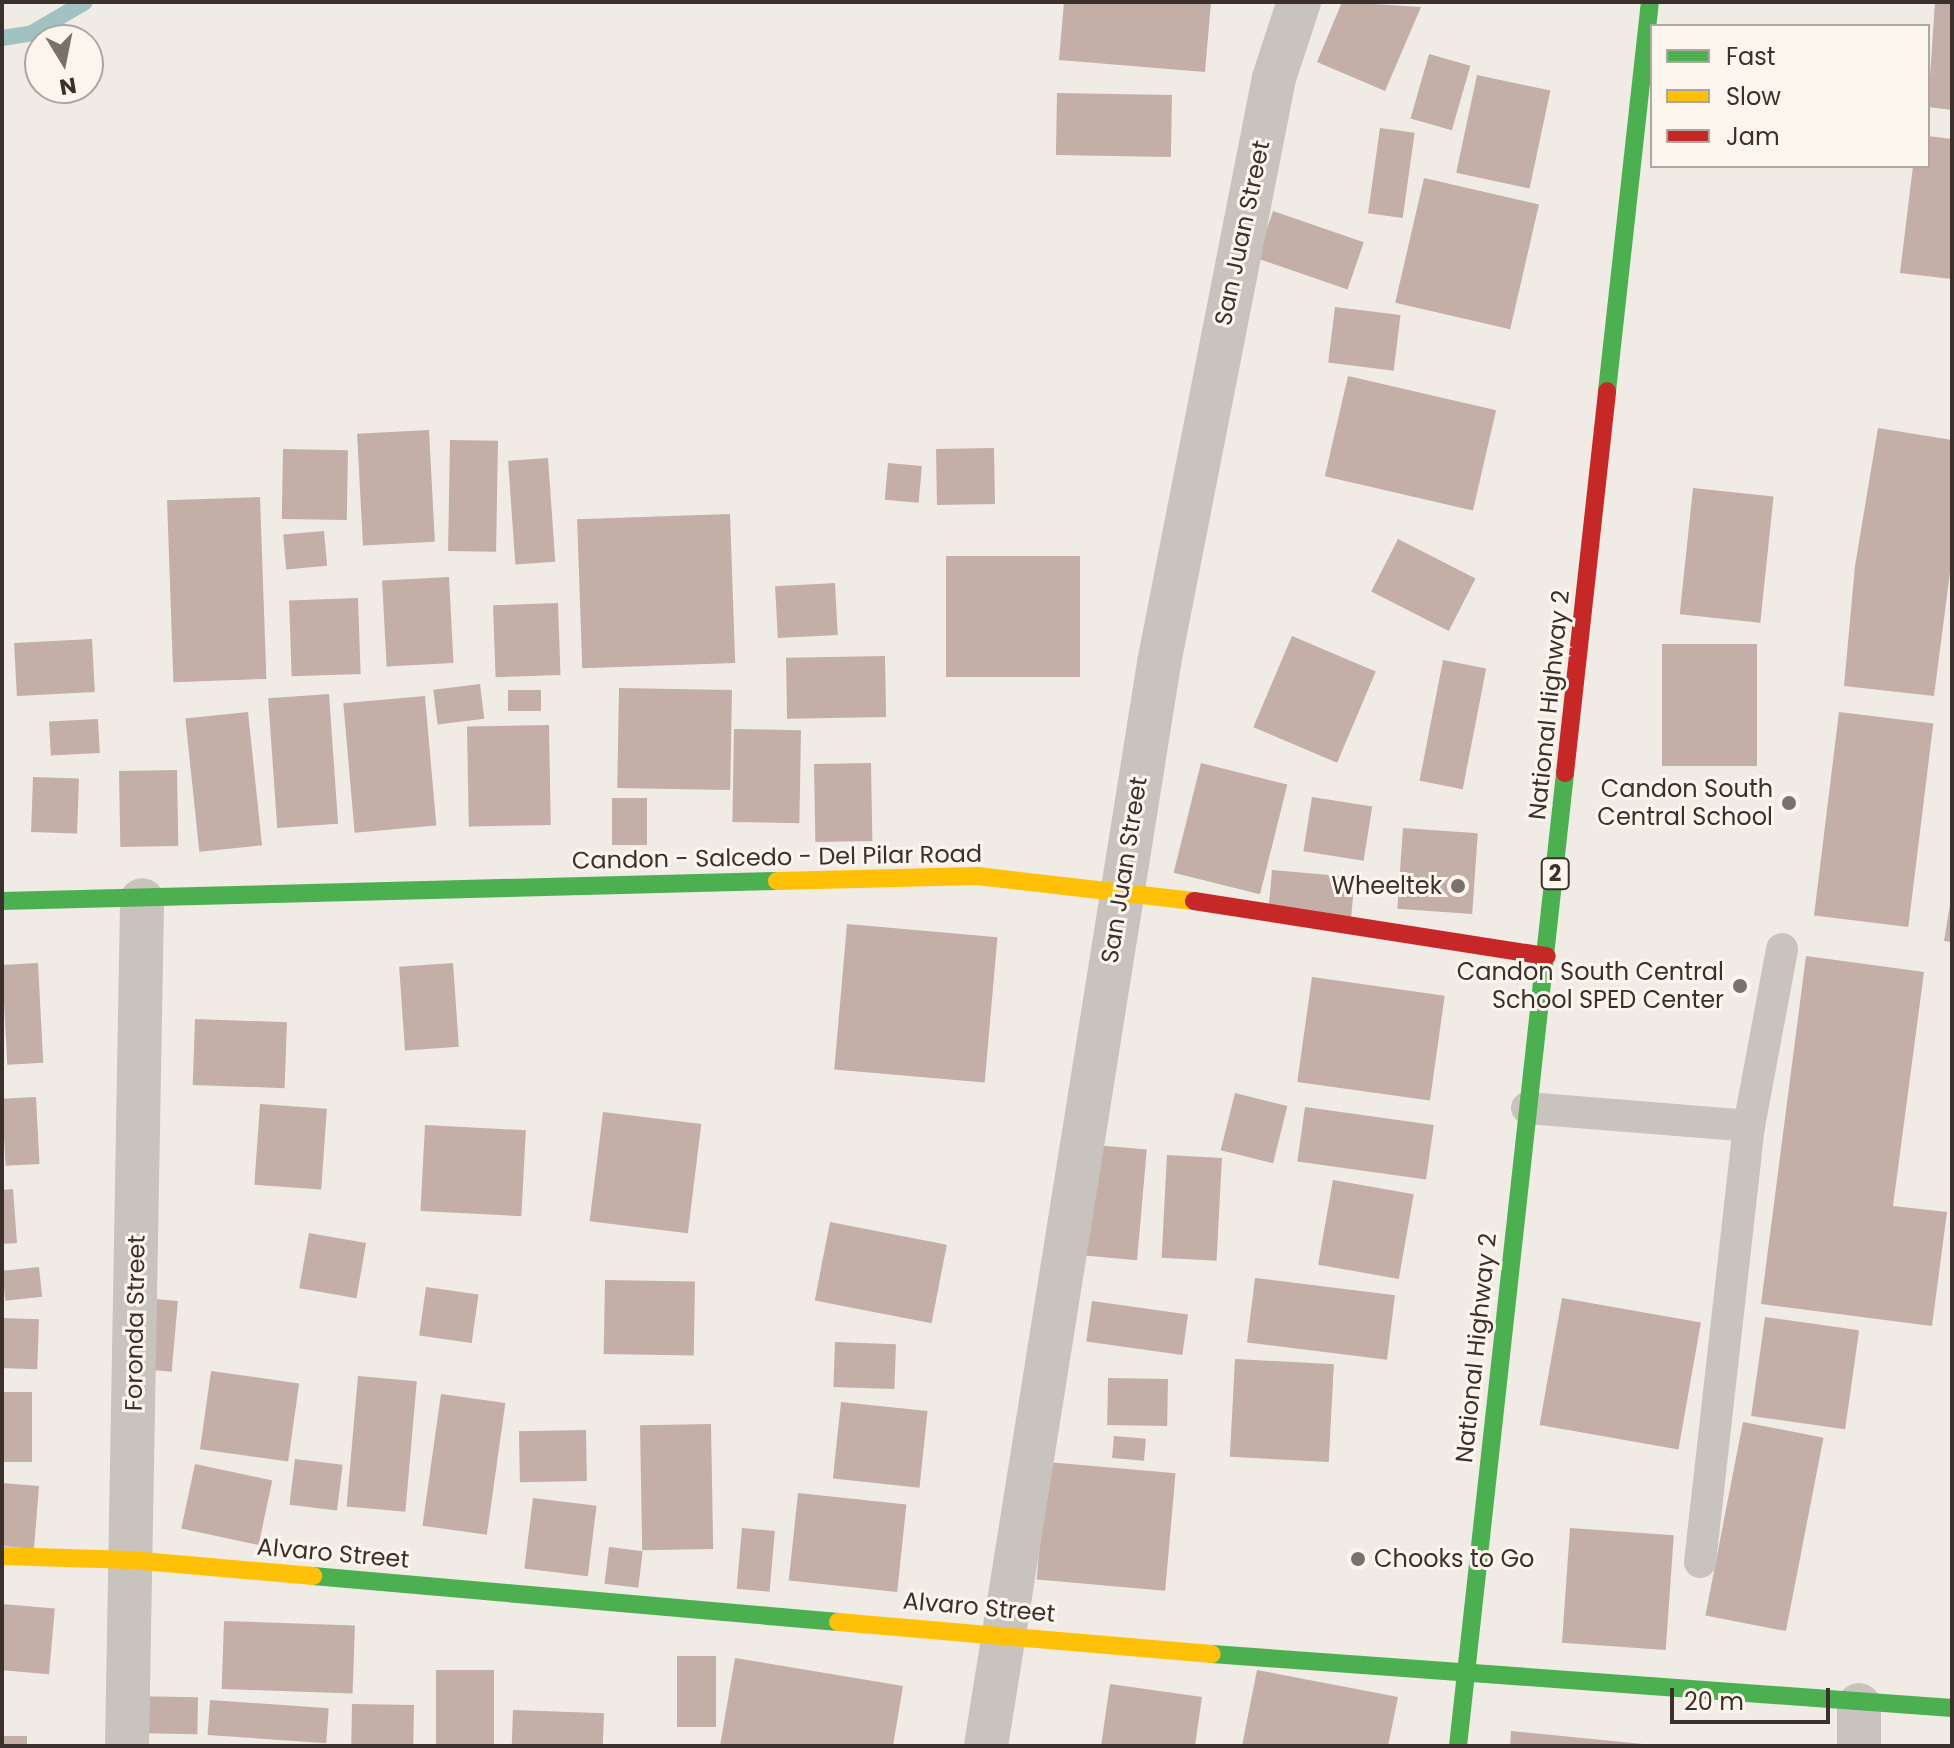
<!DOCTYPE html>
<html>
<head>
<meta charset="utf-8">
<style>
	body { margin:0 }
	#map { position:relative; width:1954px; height:1748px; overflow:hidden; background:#f0ebe5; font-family:Poppins,sans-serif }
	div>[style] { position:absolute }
	.stream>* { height:16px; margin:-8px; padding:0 8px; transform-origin:8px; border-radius:8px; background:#a1c2c1 }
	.building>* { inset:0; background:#c3afa7; transform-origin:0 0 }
	.lane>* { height:32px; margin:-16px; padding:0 16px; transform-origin:16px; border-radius:16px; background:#c9c3be }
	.street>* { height:44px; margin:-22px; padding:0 22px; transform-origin:22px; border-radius:22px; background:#c9c3be }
	.fast>* { height:18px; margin:-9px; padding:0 9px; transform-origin:9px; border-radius:9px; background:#4caf50 }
	.slow>* { height:18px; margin:-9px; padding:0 9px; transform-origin:9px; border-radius:9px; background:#ffc107 }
	.jam>* { height:18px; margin:-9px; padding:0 9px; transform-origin:9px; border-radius:9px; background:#c62828 }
	.dots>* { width:22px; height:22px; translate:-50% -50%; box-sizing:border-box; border:4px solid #fbf5ee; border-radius:50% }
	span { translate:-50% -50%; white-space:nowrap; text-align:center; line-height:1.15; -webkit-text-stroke:6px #fbf5ee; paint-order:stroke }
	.shield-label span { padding:2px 6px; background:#fbf5ee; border:2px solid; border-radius:6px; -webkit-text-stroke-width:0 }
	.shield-label { font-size:22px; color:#3b302b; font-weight:700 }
	.street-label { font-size:24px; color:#3b302b }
	.poi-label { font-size:24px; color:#3b302b }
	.right { translate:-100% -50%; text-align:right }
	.left { translate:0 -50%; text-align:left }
	.frame { position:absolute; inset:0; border:4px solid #3b302b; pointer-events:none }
	.legend { position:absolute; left:1650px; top:24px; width:280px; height:144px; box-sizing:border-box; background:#fbf5ee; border:2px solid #aea6a0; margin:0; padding:10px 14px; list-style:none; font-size:24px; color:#3b302b }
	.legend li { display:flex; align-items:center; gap:16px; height:40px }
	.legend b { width:40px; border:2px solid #aea6a0 }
	.north { position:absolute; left:24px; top:24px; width:80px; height:80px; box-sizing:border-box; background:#fbf5ee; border:2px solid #aea6a0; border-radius:50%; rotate:170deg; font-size:22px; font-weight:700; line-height:32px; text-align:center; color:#3b302b }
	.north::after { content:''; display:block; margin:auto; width:28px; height:36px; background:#7a716c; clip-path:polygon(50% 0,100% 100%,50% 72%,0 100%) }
	.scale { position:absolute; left:1670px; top:1688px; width:160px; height:36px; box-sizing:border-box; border:4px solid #3b302b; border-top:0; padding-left:10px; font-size:24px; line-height:28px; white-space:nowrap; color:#3b302b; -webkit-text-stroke:6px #fbf5ee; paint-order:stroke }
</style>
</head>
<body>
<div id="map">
	<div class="stream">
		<i style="left:2px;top:38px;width:30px;rotate:-9deg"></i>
		<i style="left:32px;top:33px;width:61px;rotate:-30.3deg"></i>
	</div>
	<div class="building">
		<i style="clip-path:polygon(1064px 2px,1211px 2px,1205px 72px,1059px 60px)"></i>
		<i style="clip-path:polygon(1342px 2px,1421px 7px,1385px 91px,1317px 62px)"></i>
		<i style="clip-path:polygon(1935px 2px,1952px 2px,1952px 110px,1928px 107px)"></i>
		<i style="left:1429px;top:54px;width:43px;height:67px;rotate:16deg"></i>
		<i style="left:1477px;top:75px;width:75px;height:100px;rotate:12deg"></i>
		<i style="left:1057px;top:93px;width:115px;height:62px;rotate:1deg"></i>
		<i style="left:1380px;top:128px;width:35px;height:86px;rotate:8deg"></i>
		<i style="clip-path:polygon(1928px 136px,1952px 139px,1952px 279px,1900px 273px,1913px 166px,1928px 166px)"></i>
		<i style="left:1424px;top:178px;width:118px;height:128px;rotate:13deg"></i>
		<i style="left:1273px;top:211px;width:96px;height:50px;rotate:19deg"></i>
		<i style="left:1335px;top:307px;width:66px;height:56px;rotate:7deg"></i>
		<i style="left:1348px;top:376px;width:152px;height:103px;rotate:13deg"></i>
		<i style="clip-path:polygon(1878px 428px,1952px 440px,1952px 557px,1934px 696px,1844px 686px,1855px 566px)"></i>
		<i style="left:429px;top:430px;width:112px;height:72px;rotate:87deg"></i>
		<i style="left:450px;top:440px;width:48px;height:111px;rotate:1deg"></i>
		<i style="left:994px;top:448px;width:56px;height:58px;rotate:89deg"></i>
		<i style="left:283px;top:449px;width:65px;height:70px;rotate:1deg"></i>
		<i style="left:548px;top:458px;width:104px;height:40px;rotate:86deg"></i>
		<i style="left:888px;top:463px;width:34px;height:37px;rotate:5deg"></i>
		<i style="left:1693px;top:488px;width:81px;height:127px;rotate:6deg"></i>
		<i style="left:260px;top:497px;width:182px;height:93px;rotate:88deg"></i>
		<i style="left:730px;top:514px;width:149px;height:153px;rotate:88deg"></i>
		<i style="left:324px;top:531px;width:35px;height:41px;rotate:85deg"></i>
		<i style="left:1398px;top:539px;width:87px;height:59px;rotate:27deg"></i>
		<i style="left:946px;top:556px;width:134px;height:121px"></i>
		<i style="left:449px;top:577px;width:86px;height:67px;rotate:87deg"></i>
		<i style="left:835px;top:583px;width:52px;height:60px;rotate:87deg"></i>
		<i style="left:358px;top:598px;width:76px;height:69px;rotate:88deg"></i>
		<i style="left:558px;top:603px;width:72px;height:65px;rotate:88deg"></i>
		<i style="left:1292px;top:636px;width:91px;height:99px;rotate:23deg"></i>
		<i style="left:92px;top:639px;width:53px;height:78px;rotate:87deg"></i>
		<i style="left:1662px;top:644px;width:95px;height:122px"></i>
		<i style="left:885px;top:656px;width:61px;height:99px;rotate:89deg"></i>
		<i style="left:1443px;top:660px;width:44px;height:123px;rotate:11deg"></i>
		<i style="left:480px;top:684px;width:35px;height:47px;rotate:83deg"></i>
		<i style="left:619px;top:688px;width:113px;height:100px;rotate:1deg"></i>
		<i style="left:541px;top:690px;width:21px;height:33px;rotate:90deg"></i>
		<i style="left:329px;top:694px;width:130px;height:61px;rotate:86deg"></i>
		<i style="left:425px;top:696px;width:130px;height:82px;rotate:85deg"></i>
		<i style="left:248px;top:712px;width:134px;height:63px;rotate:84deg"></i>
		<i style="left:1839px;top:712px;width:95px;height:205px;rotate:7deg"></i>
		<i style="left:98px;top:719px;width:34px;height:49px;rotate:87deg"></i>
		<i style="left:549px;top:725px;width:100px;height:82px;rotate:89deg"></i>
		<i style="left:734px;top:729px;width:67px;height:93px;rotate:1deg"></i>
		<i style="left:871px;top:763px;width:78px;height:57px;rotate:89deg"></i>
		<i style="left:1201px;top:763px;width:89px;height:113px;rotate:14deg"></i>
		<i style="left:177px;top:770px;width:76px;height:58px;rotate:89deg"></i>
		<i style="left:33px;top:777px;width:46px;height:55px;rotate:2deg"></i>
		<i style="left:1312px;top:797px;width:61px;height:55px;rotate:9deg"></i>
		<i style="left:612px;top:798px;width:35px;height:47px"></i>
		<i style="left:1403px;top:828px;width:75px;height:81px;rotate:4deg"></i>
		<i style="left:1272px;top:870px;width:83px;height:42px;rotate:5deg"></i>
		<i style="clip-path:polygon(1952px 893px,1952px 942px,1944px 941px)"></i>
		<i style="left:847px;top:924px;width:151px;height:146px;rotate:5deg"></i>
		<i style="clip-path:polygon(1806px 956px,1924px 972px,1893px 1206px,1947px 1212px,1932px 1326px,1761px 1304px)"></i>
		<i style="left:38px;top:963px;width:100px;height:36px;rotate:87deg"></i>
		<i style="left:453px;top:963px;width:84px;height:54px;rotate:86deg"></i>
		<i style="left:1312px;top:977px;width:134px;height:106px;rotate:8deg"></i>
		<i style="left:195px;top:1019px;width:92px;height:66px;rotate:2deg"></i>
		<i style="left:1235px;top:1093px;width:54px;height:59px;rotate:14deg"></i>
		<i style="left:36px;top:1097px;width:67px;height:34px;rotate:87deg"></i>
		<i style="left:260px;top:1104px;width:67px;height:81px;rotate:4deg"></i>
		<i style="left:1305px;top:1107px;width:130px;height:55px;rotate:8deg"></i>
		<i style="left:603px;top:1112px;width:99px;height:110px;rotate:7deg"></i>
		<i style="left:425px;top:1125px;width:101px;height:86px;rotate:3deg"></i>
		<i style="left:1083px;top:1144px;width:64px;height:111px;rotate:5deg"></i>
		<i style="left:1167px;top:1155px;width:55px;height:103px;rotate:3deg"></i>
		<i style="left:1333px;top:1180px;width:82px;height:86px;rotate:10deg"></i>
		<i style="clip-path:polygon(13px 1189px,17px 1243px,2px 1244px,2px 1190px)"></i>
		<i style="left:830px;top:1222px;width:119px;height:80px;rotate:11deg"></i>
		<i style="left:309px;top:1233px;width:58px;height:56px;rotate:10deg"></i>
		<i style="left:39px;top:1267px;width:30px;height:37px;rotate:84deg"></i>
		<i style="left:1255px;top:1278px;width:141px;height:65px;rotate:7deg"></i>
		<i style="left:605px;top:1280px;width:90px;height:74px;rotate:1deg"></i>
		<i style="left:426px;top:1287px;width:53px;height:49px;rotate:8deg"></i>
		<i style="left:144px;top:1298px;width:34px;height:71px;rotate:5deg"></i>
		<i style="left:1562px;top:1298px;width:141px;height:129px;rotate:10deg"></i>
		<i style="left:1092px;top:1301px;width:97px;height:41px;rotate:8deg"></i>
		<i style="left:1765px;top:1317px;width:95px;height:100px;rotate:8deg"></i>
		<i style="left:2px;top:1318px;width:37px;height:50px;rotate:2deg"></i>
		<i style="left:835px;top:1342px;width:61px;height:45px;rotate:2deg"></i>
		<i style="left:1235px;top:1359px;width:99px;height:98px;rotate:3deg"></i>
		<i style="left:211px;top:1371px;width:89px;height:79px;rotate:8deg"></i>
		<i style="left:358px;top:1376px;width:59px;height:131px;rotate:5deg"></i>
		<i style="left:1108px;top:1378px;width:60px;height:47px;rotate:1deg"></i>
		<i style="left:2px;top:1392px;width:30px;height:70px"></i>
		<i style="left:441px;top:1394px;width:65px;height:133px;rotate:8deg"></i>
		<i style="left:841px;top:1402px;width:87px;height:77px;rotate:6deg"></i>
		<i style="left:1743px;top:1422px;width:82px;height:197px;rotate:11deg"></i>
		<i style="left:711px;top:1424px;width:125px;height:71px;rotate:89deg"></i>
		<i style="left:586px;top:1430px;width:51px;height:67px;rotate:89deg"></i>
		<i style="left:1114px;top:1436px;width:32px;height:22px;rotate:5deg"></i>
		<i style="left:295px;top:1459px;width:48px;height:46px;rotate:7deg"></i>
		<i style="left:1047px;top:1462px;width:129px;height:118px;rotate:5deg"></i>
		<i style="left:195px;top:1464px;width:79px;height:66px;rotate:12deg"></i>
		<i style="clip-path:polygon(2px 1483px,39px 1486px,34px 1549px,2px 1546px)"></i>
		<i style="left:798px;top:1493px;width:109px;height:88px;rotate:6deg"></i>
		<i style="left:533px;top:1498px;width:64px;height:71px;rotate:7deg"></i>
		<i style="left:742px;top:1528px;width:33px;height:61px;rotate:5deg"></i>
		<i style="left:1570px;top:1528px;width:104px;height:115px;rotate:4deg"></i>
		<i style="left:609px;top:1547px;width:34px;height:37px;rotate:7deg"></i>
		<i style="left:2px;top:1604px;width:53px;height:66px;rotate:5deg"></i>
		<i style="left:224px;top:1621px;width:131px;height:68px;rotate:2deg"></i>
		<i style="left:677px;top:1656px;width:39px;height:71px"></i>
		<i style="clip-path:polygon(735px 1658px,903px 1686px,893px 1746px,720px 1746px)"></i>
		<i style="left:436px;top:1670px;width:58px;height:76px"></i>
		<i style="clip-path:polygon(1257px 1670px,1398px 1697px,1388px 1746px,1242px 1746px)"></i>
		<i style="clip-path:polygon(1110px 1684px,1202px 1697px,1195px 1746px,1101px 1746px)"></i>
		<i style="left:130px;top:1696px;width:68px;height:37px;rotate:1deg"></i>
		<i style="left:210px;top:1700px;width:119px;height:35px;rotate:4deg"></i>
		<i style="left:352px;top:1704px;width:62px;height:42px;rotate:1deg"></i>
		<i style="left:513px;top:1710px;width:91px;height:36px;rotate:2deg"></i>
		<i style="clip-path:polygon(1511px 1731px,1643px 1744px,1642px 1746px,1510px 1746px)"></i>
		<i style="left:2px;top:1736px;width:25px;height:10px"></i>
	</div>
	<div class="lane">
		<i style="left:1527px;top:1108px;width:223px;rotate:4.6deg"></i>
		<i style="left:1700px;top:1562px;width:439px;rotate:-83.6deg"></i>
		<i style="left:1749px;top:1126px;width:180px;rotate:-79.4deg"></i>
	</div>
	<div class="street">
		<i style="left:127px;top:1746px;width:846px;rotate:-88.98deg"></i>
		<i style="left:986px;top:1746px;width:1097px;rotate:-80.92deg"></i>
		<i style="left:1159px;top:663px;width:596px;rotate:-78.88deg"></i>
		<i style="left:1274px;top:78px;width:80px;rotate:-71.8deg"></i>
		<i style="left:1859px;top:1746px;width:41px;rotate:-90deg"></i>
	</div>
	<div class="fast">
		<i style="left:1607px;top:391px;width:391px;rotate:-83.7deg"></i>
		<i style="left:2px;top:901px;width:775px;rotate:-1.48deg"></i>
		<i style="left:313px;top:1576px;width:527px;rotate:5.01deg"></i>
		<i style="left:1212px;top:1654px;width:742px;rotate:4.17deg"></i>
		<i style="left:1458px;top:1746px;width:979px;rotate:-83.72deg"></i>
	</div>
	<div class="slow">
		<i style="left:777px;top:881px;width:200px;rotate:-1.4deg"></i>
		<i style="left:977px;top:876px;width:218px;rotate:6.6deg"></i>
		<i style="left:2px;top:1556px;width:129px;rotate:1.8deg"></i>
		<i style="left:131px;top:1560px;width:183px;rotate:5deg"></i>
		<i style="left:838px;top:1622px;width:375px;rotate:4.9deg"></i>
	</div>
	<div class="jam">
		<i style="left:1565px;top:773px;width:384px;rotate:-83.7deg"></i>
		<i style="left:1194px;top:901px;width:357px;rotate:8.9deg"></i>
	</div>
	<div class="dots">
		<i style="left:1789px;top:803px;background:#7a716c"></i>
		<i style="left:1458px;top:886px;background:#7a716c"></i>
		<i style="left:1740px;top:986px;background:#7a716c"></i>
		<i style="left:1358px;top:1559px;background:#7a716c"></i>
	</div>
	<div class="shield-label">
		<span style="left:1555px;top:874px">2</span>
	</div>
	<div class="street-label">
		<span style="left:1242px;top:233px;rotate:-78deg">San Juan Street</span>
		<span style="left:1549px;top:705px;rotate:-84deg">National Highway 2</span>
		<span style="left:777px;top:857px;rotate:-1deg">Candon - Salcedo - Del Pilar Road</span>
		<span style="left:1124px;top:870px;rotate:-81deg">San Juan Street</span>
		<span style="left:135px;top:1323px;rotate:-89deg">Foronda Street</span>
		<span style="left:1476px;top:1348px;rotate:-84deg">National Highway 2</span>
		<span style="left:333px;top:1553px;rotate:5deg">Alvaro Street</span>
		<span style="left:979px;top:1607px;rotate:5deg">Alvaro Street</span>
	</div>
	<div class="poi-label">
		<span class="right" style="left:1773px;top:803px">Candon South<br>Central School</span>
		<span class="right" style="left:1442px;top:886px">Wheeltek</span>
		<span class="right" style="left:1724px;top:986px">Candon South Central<br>School SPED Center</span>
		<span class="left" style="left:1374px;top:1559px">Chooks to Go</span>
	</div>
	<div class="frame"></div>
	<ul class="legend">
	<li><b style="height:10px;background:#4caf50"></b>Fast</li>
	<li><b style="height:10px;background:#ffc107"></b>Slow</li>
	<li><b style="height:10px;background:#c62828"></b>Jam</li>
	</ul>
	<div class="north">N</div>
	<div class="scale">20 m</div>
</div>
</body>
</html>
